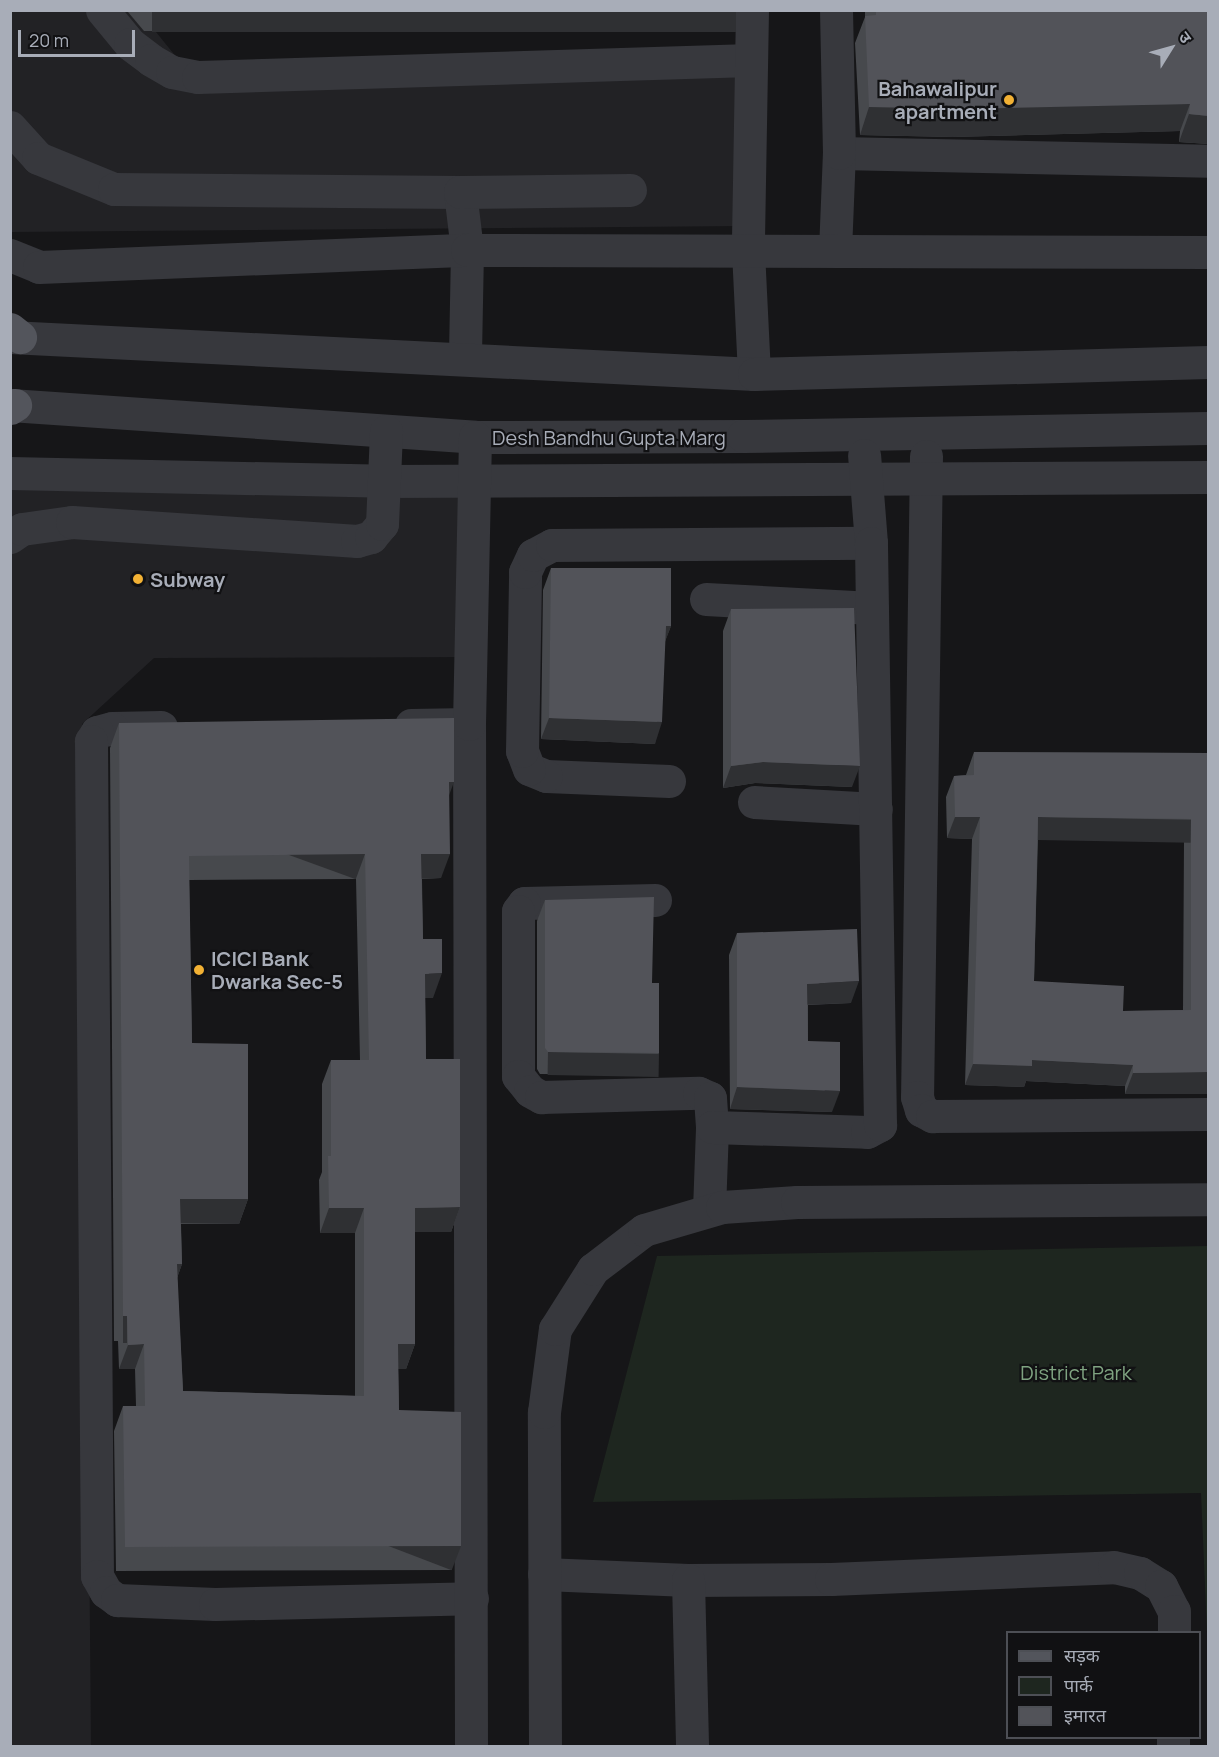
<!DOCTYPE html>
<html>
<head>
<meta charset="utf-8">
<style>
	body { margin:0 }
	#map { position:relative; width:1219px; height:1757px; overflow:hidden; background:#161618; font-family:Manrope,"Noto Sans Devanagari",sans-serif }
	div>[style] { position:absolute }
	.built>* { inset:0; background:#222225 }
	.green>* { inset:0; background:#1e261f }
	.minor>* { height:33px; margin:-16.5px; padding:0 16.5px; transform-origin:16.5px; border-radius:16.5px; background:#37383d }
	.major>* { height:33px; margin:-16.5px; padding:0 16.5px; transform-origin:16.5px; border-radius:16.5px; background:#53555c }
	.wall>* { inset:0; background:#47494d }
	.shaded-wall>* { inset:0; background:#2f3033; transform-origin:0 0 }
	.building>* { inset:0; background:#525359 }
	.dots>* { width:16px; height:16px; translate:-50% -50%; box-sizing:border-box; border:3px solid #111113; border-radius:50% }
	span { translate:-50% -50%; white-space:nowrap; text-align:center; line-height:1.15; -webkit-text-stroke:4.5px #111113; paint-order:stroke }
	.poi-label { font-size:20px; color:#a8adb8; font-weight:700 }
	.right { translate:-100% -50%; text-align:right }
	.left { translate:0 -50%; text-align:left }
	.street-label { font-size:20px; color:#a8adb8 }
	.park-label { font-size:20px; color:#7fa381 }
	.frame { position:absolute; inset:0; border:12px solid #a8adb8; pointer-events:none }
	.legend { position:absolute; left:1006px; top:1631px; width:195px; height:108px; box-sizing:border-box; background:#111113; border:2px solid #4d4f55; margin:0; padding:8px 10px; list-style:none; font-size:18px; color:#a8adb8 }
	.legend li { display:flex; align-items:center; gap:12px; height:30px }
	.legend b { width:30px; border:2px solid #4d4f55 }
	.north { position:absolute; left:1141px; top:18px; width:60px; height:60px; -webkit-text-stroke:4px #111113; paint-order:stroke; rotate:53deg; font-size:16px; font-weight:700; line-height:24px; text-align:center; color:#a8adb8 }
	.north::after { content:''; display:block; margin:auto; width:21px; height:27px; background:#a8adb8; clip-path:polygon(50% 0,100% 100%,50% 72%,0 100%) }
	.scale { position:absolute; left:18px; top:30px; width:117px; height:27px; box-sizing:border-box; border:3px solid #a8adb8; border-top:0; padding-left:8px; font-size:18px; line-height:21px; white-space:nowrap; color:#a8adb8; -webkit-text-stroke:4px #111113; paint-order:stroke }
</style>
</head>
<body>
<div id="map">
	<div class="built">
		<i style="clip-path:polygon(10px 11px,139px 11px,186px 69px,749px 65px,744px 226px,11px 232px)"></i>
		<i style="clip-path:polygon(11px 481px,484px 484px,481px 657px,154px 658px,82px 724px,91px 1746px,11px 1746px)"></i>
	</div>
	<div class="green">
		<i style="clip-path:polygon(1208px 1246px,1208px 1656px,1201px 1493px,593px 1502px,657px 1256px)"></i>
	</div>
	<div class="minor">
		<i style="left:102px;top:10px;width:44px;rotate:50.5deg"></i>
		<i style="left:130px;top:44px;width:26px;rotate:37deg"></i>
		<i style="left:151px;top:60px;width:24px;rotate:30deg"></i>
		<i style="left:172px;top:72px;width:26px;rotate:11deg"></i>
		<i style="left:198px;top:77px;width:553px;rotate:-1.76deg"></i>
		<i style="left:752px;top:10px;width:241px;rotate:91deg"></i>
		<i style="left:748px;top:251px;width:123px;rotate:87.2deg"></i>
		<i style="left:10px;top:127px;width:42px;rotate:47.9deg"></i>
		<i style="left:38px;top:158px;width:82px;rotate:22.2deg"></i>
		<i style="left:114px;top:189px;width:346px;rotate:0.5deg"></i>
		<i style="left:460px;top:192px;width:58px;rotate:83.1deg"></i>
		<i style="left:467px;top:250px;width:109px;rotate:91.1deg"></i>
		<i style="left:839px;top:153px;width:369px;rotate:1.2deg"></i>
		<i style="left:460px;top:192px;width:170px;rotate:-0.7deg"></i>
		<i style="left:835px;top:251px;width:98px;rotate:-87.7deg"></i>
		<i style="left:839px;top:153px;width:143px;rotate:-91.2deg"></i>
		<i style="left:10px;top:255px;width:31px;rotate:22deg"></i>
		<i style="left:39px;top:267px;width:428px;rotate:-2.3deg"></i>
		<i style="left:467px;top:250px;width:741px;rotate:0.15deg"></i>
		<i style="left:10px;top:337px;width:745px;rotate:2.85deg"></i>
		<i style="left:754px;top:374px;width:454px;rotate:-1.5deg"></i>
		<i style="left:10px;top:405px;width:466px;rotate:3.9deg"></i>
		<i style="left:475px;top:437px;width:268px;rotate:-0.2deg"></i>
		<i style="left:743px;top:436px;width:465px;rotate:-1deg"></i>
		<i style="left:926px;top:456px;width:641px;rotate:90.8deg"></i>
		<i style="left:917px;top:1097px;width:14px;rotate:73deg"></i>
		<i style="left:921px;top:1110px;width:13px;rotate:29deg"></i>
		<i style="left:932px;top:1116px;width:276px;rotate:-0.4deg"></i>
		<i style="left:10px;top:473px;width:375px;rotate:1.2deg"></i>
		<i style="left:385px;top:481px;width:823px;rotate:-0.28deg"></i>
		<i style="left:10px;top:537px;width:14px;rotate:-34deg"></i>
		<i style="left:22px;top:529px;width:50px;rotate:-8deg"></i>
		<i style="left:72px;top:522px;width:286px;rotate:3.8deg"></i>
		<i style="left:357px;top:541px;width:15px;rotate:-16deg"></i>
		<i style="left:371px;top:537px;width:17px;rotate:-50deg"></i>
		<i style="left:382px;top:524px;width:93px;rotate:-87.5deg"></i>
		<i style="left:706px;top:599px;width:166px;rotate:3.1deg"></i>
		<i style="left:411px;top:725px;width:58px;rotate:-1deg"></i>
		<i style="left:161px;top:727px;width:49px;rotate:178.8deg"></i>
		<i style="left:112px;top:728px;width:16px;rotate:165deg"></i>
		<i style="left:97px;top:732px;width:11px;rotate:124deg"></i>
		<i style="left:91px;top:741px;width:835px;rotate:89.59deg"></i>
		<i style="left:97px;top:1576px;width:18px;rotate:61deg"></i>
		<i style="left:106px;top:1592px;width:14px;rotate:36deg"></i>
		<i style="left:117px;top:1600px;width:98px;rotate:2.3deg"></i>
		<i style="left:215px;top:1604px;width:257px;rotate:-1.3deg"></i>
		<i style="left:669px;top:781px;width:123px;rotate:-177.7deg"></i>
		<i style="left:546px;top:776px;width:18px;rotate:-158deg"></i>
		<i style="left:529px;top:769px;width:19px;rotate:-111deg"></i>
		<i style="left:522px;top:751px;width:179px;rotate:-89deg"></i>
		<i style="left:525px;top:572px;width:19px;rotate:-65deg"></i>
		<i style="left:533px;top:555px;width:21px;rotate:-28deg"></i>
		<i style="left:552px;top:545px;width:319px;rotate:-0.4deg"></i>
		<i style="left:871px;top:543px;width:88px;rotate:-94.5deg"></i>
		<i style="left:754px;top:802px;width:122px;rotate:3.3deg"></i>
		<i style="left:655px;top:900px;width:131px;rotate:178.7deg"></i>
		<i style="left:524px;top:903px;width:10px;rotate:127deg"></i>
		<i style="left:518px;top:911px;width:165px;rotate:90deg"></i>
		<i style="left:518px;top:1076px;width:19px;rotate:51deg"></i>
		<i style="left:530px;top:1091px;width:13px;rotate:29deg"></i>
		<i style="left:541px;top:1097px;width:158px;rotate:-1.5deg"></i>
		<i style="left:699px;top:1093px;width:12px;rotate:24deg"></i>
		<i style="left:710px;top:1098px;width:29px;rotate:86deg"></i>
		<i style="left:709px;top:1210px;width:83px;rotate:-87.9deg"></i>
		<i style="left:712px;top:1127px;width:155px;rotate:1.8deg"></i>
		<i style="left:867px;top:1132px;width:15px;rotate:-28deg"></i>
		<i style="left:880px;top:1125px;width:582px;rotate:-90.89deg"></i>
		<i style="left:544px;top:1574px;width:144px;rotate:2.4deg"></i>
		<i style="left:688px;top:1580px;width:143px;rotate:-0.4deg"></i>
		<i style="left:831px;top:1579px;width:283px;rotate:-2.4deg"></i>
		<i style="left:1114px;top:1567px;width:27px;rotate:13deg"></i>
		<i style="left:1140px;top:1573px;width:25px;rotate:32deg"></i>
		<i style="left:1161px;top:1586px;width:28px;rotate:63deg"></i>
		<i style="left:1174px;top:1611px;width:21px;rotate:90deg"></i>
		<i style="left:688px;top:1580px;width:166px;rotate:88.6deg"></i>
		<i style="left:471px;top:1746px;width:1022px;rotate:-90.11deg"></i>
		<i style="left:469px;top:724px;width:287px;rotate:-88.8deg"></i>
		<i style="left:545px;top:1746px;width:334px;rotate:-90.2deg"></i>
		<i style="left:544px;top:1412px;width:84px;rotate:-82.5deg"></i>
		<i style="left:555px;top:1329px;width:71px;rotate:-57.7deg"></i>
		<i style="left:593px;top:1269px;width:64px;rotate:-37.4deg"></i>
		<i style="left:644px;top:1230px;width:81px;rotate:-16.4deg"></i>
		<i style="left:722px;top:1207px;width:75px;rotate:-3.8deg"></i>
		<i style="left:797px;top:1202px;width:411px;rotate:-0.4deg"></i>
		<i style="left:1173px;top:1746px;width:8px;rotate:-90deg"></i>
	</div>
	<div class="major">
		<i style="left:10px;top:329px;width:13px;rotate:39deg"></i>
		<i style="left:10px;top:408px;width:6px;rotate:-31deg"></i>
	</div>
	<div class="wall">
		<i style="clip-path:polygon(128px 10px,736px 10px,729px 30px,144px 31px,128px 12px)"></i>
		<i style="clip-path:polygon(865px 10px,1209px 10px,1209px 144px,1179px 142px,1180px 131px,953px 137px,860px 135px,855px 43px,865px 17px)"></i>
		<i style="clip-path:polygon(551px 568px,671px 626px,665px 641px,655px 744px,541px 739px,543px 590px)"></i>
		<i style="clip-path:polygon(731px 609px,852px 787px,755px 783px,723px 788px,723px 631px)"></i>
		<i style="clip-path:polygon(evenodd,119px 723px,449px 796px,441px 878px,422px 879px,423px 939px,433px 998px,425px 998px,426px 1059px,460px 1207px,451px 1232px,415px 1232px,415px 1344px,406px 1369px,398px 1369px,399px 1410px,452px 1570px,116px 1571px,114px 1431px,123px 1406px,136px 1406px,135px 1369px,119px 1369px,118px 1341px,114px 1341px,110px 748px,119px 723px,356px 879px,360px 1060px,331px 1060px,322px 1084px,322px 1172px,319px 1180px,320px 1233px,355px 1233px,355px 1396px,183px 1391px,177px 1278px,182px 1264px,181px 1224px,239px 1224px,248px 1199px,192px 1043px,189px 880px,356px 879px)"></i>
		<i style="clip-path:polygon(evenodd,974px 752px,1209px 753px,1209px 1094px,1125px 1094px,1125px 1086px,1026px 1081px,1024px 1087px,965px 1085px,972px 839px,947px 838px,946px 797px,954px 776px,966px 775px,974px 752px,1038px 839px,1184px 840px,1183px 1010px,1123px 1011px,1034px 981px,1038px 839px)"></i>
		<i style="clip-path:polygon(545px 900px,652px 983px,659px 1053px,651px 1075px,540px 1074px,537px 1069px,537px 921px)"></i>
		<i style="clip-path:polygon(737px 933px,851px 1003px,808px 1005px,808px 1041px,832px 1112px,730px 1109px,729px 955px)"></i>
	</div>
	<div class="shaded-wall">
		<i style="left:152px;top:10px;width:584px;height:22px"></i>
		<i style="clip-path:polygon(1190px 104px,1180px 131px,953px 137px,860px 135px,869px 107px)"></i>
		<i style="clip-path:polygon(1189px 114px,1209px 116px,1209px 144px,1179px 142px)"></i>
		<i style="clip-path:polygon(666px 626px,671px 626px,663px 647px)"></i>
		<i style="clip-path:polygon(549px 718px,662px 722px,655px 744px,541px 739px)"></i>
		<i style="clip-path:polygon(763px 762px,860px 766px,852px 787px,755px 783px,723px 788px,731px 766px)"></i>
		<i style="clip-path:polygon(449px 782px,454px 782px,445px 806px)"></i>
		<i style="clip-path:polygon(955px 817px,980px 817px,972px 839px,947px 838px)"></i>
		<i style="left:1038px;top:817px;width:153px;height:23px;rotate:1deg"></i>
		<i style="left:365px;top:854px;width:27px;height:176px;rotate:110deg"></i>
		<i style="clip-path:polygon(421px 854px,450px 854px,441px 878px,412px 879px)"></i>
		<i style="clip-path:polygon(442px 973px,433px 998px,416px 998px,425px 974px)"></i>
		<i style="clip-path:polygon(859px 981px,851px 1003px,800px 1005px,807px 984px)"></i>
		<i style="left:548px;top:1052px;width:111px;height:23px;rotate:1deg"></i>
		<i style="clip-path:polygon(1032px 1060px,1133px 1065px,1125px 1086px,1026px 1081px,1024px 1087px,965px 1085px,973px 1064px)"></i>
		<i style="clip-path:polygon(1209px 1072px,1209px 1094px,1125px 1094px,1133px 1073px)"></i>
		<i style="clip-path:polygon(737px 1087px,840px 1091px,832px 1112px,730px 1109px)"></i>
		<i style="clip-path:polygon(180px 1199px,248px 1199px,239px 1224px,171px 1223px)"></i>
		<i style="clip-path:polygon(460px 1207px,451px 1232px,406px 1232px,415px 1208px)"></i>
		<i style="clip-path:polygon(329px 1208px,364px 1208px,355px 1233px,320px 1233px)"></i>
		<i style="clip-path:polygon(177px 1264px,182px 1264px,173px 1289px)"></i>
		<i style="left:123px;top:1316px;width:4px;height:27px"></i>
		<i style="clip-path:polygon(144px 1344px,135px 1369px,119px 1369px,128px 1345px)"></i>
		<i style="clip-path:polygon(398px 1344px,415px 1344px,406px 1369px,389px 1369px)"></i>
		<i style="left:461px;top:1546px;width:26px;height:336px;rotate:111deg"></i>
	</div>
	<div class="building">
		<i style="clip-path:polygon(876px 10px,1209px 10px,1209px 116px,1189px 114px,1190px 104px,963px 109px,869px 107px,865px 16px,876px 15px)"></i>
		<i style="clip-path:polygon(551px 568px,671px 568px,671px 626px,666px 626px,662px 722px,549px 718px)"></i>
		<i style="clip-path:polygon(854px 608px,860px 766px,763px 762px,731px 766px,731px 609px)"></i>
		<i style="clip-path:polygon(evenodd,454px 718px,454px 782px,449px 782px,450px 854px,421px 854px,423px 939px,442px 939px,442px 973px,425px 974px,426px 1059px,460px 1059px,460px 1207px,415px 1208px,415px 1344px,398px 1344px,399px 1410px,461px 1412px,461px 1546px,125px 1547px,123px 1406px,145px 1406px,144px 1344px,128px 1345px,127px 1316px,123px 1316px,119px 723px,454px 718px,365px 854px,369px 1060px,331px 1060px,331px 1156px,328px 1156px,329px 1208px,364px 1208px,364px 1396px,183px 1391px,177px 1264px,182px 1264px,180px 1199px,248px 1199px,248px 1044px,192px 1043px,189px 856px,365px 854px)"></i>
		<i style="clip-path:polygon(evenodd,974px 752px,1209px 753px,1209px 1072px,1133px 1073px,1133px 1065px,1032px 1060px,1032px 1066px,973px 1064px,980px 817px,955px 817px,954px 776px,974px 775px,974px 752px,1038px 817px,1191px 819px,1191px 1010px,1123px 1011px,1124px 986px,1034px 981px,1038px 817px)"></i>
		<i style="clip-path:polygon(654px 897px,652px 983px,659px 983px,659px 1053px,548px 1052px,545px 1048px,545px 900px)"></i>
		<i style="clip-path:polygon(857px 929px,859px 981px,807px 984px,808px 1041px,840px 1042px,840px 1091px,737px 1087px,737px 933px)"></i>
	</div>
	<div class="dots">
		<i style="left:1009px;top:100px;background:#f2b134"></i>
		<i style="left:138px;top:579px;background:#f2b134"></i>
		<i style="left:199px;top:970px;background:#f2b134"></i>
	</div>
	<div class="poi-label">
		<span class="right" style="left:997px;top:100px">Bahawalipur<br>apartment</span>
		<span class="left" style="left:150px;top:579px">Subway</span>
		<span class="left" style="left:211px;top:970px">ICICI Bank<br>Dwarka Sec-5</span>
	</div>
	<div class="street-label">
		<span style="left:609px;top:437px">Desh Bandhu Gupta Marg</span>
	</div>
	<div class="park-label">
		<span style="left:1076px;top:1372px">District Park</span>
	</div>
	<div class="frame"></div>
	<ul class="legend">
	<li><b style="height:8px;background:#53555c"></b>सड़क</li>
	<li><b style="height:16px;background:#1e261f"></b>पार्क</li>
	<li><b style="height:16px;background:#525359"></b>इमारत</li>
	</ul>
	<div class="north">उ</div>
	<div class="scale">20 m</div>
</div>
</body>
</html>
